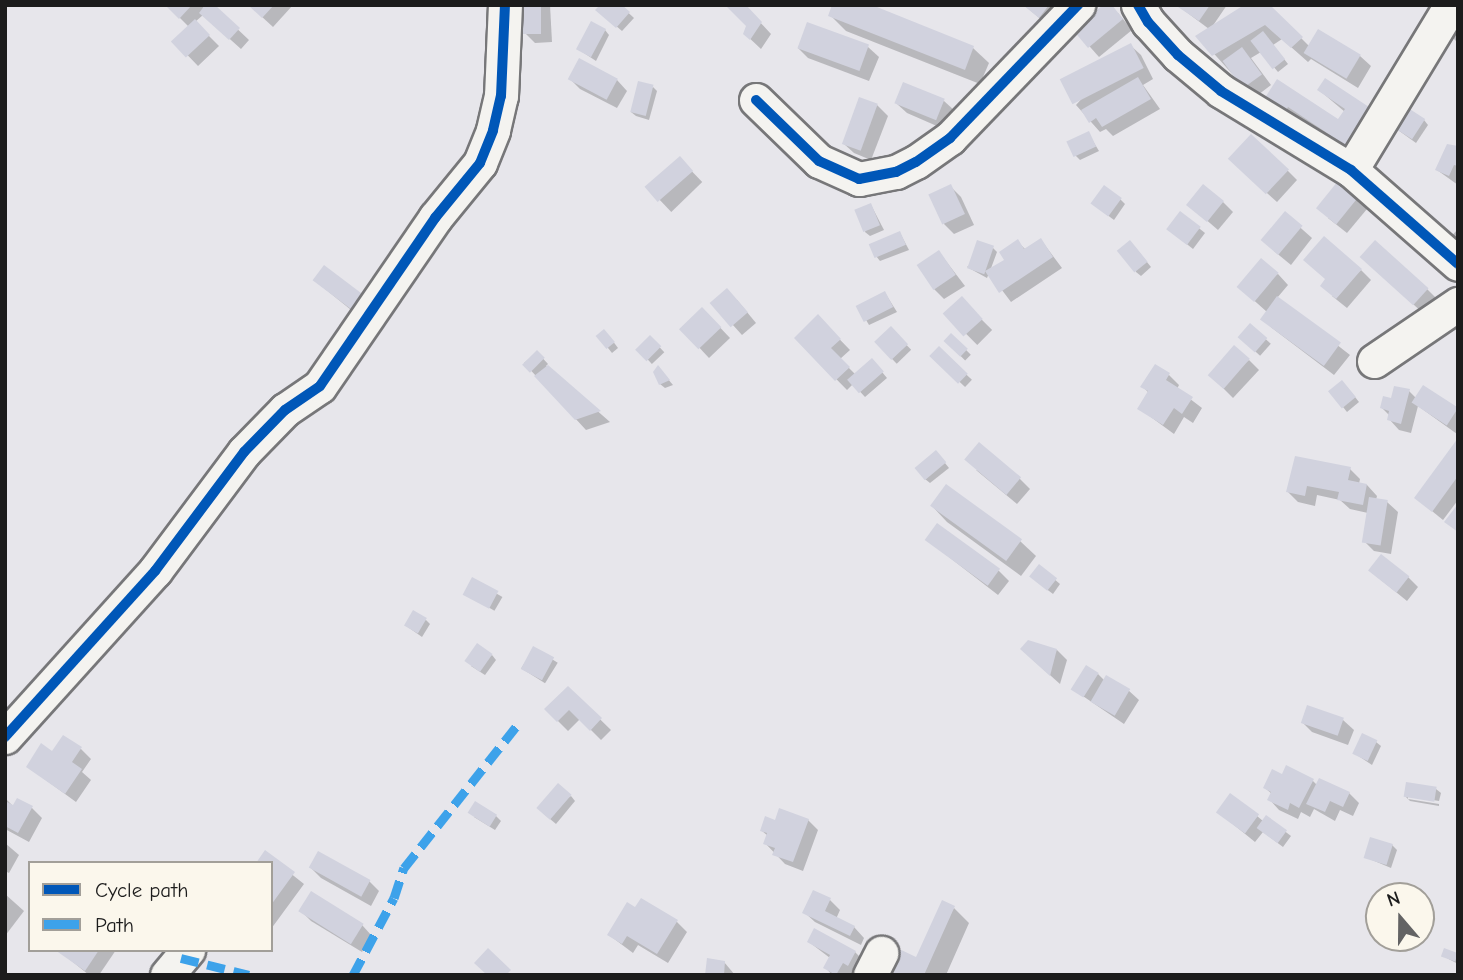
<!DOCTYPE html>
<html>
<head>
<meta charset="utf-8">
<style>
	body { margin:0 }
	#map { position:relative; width:1463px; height:980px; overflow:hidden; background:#e7e6eb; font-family:"Comic Neue",sans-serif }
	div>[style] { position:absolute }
	.shadow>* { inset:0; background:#0003; transform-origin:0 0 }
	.building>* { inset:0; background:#d1d2de; transform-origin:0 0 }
	.roads { filter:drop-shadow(2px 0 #777779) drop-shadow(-2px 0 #777779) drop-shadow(0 2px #777779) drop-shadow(0 -2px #777779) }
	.minor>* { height:33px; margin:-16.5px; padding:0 16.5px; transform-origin:16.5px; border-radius:16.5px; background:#f4f3f0 }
	.quiet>* { height:9px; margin-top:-4.5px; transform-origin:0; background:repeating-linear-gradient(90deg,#3da2ea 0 18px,transparent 0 27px) }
	.cycleway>* { height:10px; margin:-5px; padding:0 5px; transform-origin:5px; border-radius:5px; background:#0057b8 }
	span { translate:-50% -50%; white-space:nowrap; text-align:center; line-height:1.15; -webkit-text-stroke:5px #fbf7ec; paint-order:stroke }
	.frame { position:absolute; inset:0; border:7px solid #1c1c1c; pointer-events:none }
	.legend { position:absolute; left:28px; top:861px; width:245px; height:91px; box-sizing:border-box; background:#fbf7ec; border:2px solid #a29f99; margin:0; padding:9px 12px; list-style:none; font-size:21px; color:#1c1c1c }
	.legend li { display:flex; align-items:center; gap:14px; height:35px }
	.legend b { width:35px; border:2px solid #a29f99 }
	.north { position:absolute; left:1365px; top:882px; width:70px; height:70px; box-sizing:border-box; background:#fbf7ec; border:2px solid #a29f99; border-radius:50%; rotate:340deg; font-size:19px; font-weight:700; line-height:28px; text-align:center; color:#1c1c1c }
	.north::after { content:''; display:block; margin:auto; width:24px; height:32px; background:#636364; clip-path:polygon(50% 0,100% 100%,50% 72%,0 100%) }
</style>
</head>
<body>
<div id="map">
	<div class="shadow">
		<i style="clip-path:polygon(167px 5px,201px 5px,205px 9px,212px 5px,249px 40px,241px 49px,203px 15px,195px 22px,219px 46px,198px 66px,174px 41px,189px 27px)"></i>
		<i style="clip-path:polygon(249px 5px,293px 5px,273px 27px)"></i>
		<i style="clip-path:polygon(524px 5px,550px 5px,552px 42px,535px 43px,525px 33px)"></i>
		<i style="clip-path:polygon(620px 5px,634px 18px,622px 31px,602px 14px)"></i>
		<i style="clip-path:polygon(744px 5px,771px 34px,761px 49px,745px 34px,748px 26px)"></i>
		<i style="clip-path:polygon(867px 5px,973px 48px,989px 63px,980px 84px,846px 31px,830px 15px)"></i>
		<i style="clip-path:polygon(1024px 5px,1053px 5px,1061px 13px,1050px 27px)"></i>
		<i style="clip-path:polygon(1177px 5px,1227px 5px,1212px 27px,1268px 5px,1309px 46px,1360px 56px,1371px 66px,1358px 88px,1311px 59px,1308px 62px,1282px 39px,1273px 45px,1288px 64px,1278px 72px,1261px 52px,1251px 58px,1271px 85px,1254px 98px,1198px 36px,1209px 29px)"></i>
		<i style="clip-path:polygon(1118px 13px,1132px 30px,1099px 57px,1075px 30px)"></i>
		<i style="clip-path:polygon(808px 24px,868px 47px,879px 57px,869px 81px,808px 58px,798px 48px)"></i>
		<i style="clip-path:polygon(1458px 25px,1458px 43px,1452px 37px)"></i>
		<i style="clip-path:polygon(605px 30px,609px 35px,596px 61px,578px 49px)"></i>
		<i style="clip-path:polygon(1130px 45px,1141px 55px,1153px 79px,1143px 85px,1160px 109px,1113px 136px,1106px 129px,1100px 132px,1076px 105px)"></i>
		<i style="clip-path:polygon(570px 79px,617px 80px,627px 91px,617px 108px,580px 89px)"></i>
		<i style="clip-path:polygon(1325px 80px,1368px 108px,1384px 124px,1361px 159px,1304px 122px,1298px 131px,1278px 119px,1278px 82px,1339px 122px,1345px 112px,1319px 90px)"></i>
		<i style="clip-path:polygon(904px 84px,944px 101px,955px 111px,946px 130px,907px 113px,896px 103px)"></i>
		<i style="clip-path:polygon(653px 87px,657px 91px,649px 120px,636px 116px,631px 112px)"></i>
		<i style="clip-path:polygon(877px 105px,888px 116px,871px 160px,854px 153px,843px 143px)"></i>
		<i style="clip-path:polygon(1424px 120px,1428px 125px,1416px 143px,1398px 130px)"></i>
		<i style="clip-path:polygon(1088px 133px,1099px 151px,1080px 160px,1075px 155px)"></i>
		<i style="clip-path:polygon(1458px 148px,1458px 185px,1437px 170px)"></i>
		<i style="left:680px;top:159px;width:32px;height:43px;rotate:46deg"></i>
		<i style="clip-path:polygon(1240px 169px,1287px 170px,1297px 180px,1277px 202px)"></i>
		<i style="clip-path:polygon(1338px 183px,1367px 209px,1347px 233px,1328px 218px)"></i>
		<i style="clip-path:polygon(951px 187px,961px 197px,974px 225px,954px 234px,944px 224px)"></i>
		<i style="clip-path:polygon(1120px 199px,1125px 204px,1114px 220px,1098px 208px)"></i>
		<i style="clip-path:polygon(1223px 202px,1233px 212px,1218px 230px,1189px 205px)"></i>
		<i style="clip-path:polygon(871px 205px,884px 230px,870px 236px,865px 232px)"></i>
		<i style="clip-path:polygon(1180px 213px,1205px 233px,1193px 249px,1173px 233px)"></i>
		<i style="clip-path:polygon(1285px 214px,1312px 238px,1291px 265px,1274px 251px)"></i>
		<i style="clip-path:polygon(1458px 229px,1458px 251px,1447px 241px)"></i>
		<i style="clip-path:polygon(900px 233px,909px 250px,880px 261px,876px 256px)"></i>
		<i style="clip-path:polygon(1041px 240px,1062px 268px,1011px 302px,989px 273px,987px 278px,967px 267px,993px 248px,997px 252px,990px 271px,1006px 260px,1018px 242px,1026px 250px)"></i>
		<i style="clip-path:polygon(1134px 246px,1151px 267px,1141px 276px,1136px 272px)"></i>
		<i style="clip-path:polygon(939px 252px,965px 286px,944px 299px,934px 289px)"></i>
		<i style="clip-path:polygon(1372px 267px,1427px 289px,1437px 299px,1424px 314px)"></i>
		<i style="clip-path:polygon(1361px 270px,1371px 280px,1347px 308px,1332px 296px)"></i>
		<i style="clip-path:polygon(1278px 274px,1288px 285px,1277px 298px,1350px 355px,1334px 375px,1272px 328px,1262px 318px,1267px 312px,1239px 287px)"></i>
		<i style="clip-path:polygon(314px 280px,361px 295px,371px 305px,361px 318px)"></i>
		<i style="clip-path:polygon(885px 293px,897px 312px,869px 325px,858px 306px)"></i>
		<i style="left:961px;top:299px;width:44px;height:21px;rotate:45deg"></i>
		<i style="clip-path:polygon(737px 300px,756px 323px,742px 335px,712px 302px)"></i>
		<i style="clip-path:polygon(818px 317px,850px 350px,840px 359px,855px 374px,872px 360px,887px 378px,865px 397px,853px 384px,847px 390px,796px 338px)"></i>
		<i style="clip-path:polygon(712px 319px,730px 338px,709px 358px,681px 328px)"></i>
		<i style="left:1250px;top:325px;width:28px;height:16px;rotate:42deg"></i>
		<i style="left:891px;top:329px;width:29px;height:20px;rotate:46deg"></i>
		<i style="left:951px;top:335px;width:28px;height:8px;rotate:45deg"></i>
		<i style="clip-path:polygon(609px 336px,618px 348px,612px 353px,608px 348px)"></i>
		<i style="left:650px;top:337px;width:21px;height:17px;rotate:47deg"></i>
		<i style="left:939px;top:349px;width:45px;height:10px;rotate:43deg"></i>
		<i style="clip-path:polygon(537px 352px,548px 364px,546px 366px,610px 422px,586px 430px,524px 363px)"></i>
		<i style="clip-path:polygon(1249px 360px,1259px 370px,1233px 398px,1220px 385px)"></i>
		<i style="clip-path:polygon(662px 372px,673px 385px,665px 388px,660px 384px)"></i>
		<i style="clip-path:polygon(1169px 375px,1179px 385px,1177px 389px,1202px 408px,1193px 423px,1184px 417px,1174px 434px,1140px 409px,1149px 393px,1142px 386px)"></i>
		<i style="clip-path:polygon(1347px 387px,1359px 402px,1347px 412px,1343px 407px)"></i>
		<i style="clip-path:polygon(1424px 387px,1458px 410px,1457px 434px,1418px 406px,1411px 433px,1399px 430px,1389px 419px,1390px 416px,1382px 408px,1409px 391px,1416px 398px)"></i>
		<i style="clip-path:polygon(1458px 441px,1458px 500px,1443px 520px,1416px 498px)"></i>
		<i style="clip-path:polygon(940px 457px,949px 468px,930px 483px,925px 479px)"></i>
		<i style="clip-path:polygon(1350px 469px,1360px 479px,1359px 484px,1367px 485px,1377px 496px,1376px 500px,1387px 502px,1398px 512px,1391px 554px,1374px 551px,1364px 541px,1368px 513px,1350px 509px,1340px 500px,1317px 495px,1315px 506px,1298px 502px,1288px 492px)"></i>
		<i style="clip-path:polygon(976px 470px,1019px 478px,1030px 489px,1017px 504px)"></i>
		<i style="clip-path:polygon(932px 506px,1020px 541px,1036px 556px,1021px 576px,947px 522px)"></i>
		<i style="clip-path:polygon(927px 540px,999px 571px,1009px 581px,998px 595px)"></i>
		<i style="clip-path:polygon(1040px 567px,1060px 584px,1053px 594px,1036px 581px)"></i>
		<i style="clip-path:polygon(1370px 571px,1408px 577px,1418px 587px,1407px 601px)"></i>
		<i style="left:473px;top:580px;width:34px;height:16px;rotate:30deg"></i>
		<i style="clip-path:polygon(426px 620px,430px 624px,422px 637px,405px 625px)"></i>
		<i style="left:534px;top:648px;width:28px;height:24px;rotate:32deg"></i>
		<i style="clip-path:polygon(1057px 650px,1067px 660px,1060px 684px,1032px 659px)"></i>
		<i style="clip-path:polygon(492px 655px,496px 660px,485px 675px,471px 666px)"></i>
		<i style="clip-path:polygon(1098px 674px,1105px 681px,1128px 690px,1139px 700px,1124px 724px,1074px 690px)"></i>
		<i style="clip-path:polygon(568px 688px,611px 730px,601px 740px,580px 719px,568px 731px,546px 709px)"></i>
		<i style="clip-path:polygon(1343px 720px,1354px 730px,1348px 745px,1312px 732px,1302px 722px)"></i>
		<i style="clip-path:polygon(1376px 742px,1381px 746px,1372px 765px,1354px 753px)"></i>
		<i style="clip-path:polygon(81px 749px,91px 759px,82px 772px,91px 780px,76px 802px,28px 767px,52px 753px)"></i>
		<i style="clip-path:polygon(1283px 776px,1312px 780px,1317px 785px,1349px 793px,1359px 803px,1353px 816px,1340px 810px,1335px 821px,1314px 809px,1310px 817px,1301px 812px,1298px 819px,1279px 810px,1269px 799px,1272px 794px,1265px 788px)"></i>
		<i style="clip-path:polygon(1436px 789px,1441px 793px,1439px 801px,1408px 796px,1408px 799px,1405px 796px)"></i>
		<i style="clip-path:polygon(571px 796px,575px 801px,556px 824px,543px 813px)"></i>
		<i style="clip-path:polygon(5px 798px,14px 807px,18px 800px,32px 808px,42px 818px,29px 842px,5px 829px)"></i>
		<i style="clip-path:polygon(1408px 799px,1439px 804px,1439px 806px,1410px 801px)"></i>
		<i style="clip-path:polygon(1218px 812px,1257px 816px,1263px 821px,1266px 817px,1291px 836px,1283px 847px,1263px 832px,1255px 842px)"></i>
		<i style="clip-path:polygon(496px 816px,501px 821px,495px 830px,474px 817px)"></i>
		<i style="clip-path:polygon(808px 820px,818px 830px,803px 871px,785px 864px,765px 843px,768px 836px,762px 831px,776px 822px)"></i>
		<i style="clip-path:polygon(5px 843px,19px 855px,9px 873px,5px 871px)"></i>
		<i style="clip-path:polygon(1392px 845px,1397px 850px,1391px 868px,1365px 857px)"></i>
		<i style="clip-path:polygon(265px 853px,304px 884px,271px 929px,271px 863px)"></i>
		<i style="clip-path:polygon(311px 868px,369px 881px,379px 891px,371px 906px,321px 878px)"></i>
		<i style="clip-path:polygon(311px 893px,362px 925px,372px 936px,362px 952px,311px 921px,301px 911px)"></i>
		<i style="clip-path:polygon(5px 894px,24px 911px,5px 936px)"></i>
		<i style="clip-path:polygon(830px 900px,840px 910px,836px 919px,854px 927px,864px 938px,861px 945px,815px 922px,804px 912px)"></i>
		<i style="clip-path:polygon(954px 908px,969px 923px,946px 975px,884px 975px,917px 959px)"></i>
		<i style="clip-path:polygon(635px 910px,677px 922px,687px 932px,668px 963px,638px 945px,633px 953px,609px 935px)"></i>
		<i style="clip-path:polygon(809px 942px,855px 952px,865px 962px,859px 975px,853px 972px,852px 975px,832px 975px,825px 967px,830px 958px)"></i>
		<i style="clip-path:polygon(58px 950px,116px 950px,99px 975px,89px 975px)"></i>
		<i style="clip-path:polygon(1445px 950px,1458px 955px,1458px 964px,1443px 956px)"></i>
		<i style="clip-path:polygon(724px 962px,735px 975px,707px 975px)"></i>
	</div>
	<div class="building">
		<i style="clip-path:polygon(165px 5px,192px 5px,179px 19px)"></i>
		<i style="clip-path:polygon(205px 5px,215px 5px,240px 28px,229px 40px,199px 13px)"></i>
		<i style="clip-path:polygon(248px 5px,274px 5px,262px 18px)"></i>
		<i style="left:522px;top:5px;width:19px;height:29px"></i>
		<i style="clip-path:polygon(600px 5px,622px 5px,630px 12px,616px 28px,595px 10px)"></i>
		<i style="clip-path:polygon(725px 5px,746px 5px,762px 22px,750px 40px,743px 34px,746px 26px)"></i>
		<i style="clip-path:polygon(832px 5px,872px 5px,974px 46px,965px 70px,828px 16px)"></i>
		<i style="clip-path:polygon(1023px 5px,1049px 5px,1039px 18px)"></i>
		<i style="clip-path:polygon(1103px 5px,1112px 5px,1123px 19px,1088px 48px,1073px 30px)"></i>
		<i style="clip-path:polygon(1175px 5px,1210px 5px,1199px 21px)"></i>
		<i style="clip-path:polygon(1244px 5px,1270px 5px,1303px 37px,1291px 48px,1265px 25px,1212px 56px,1195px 36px)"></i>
		<i style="left:195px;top:19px;width:22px;height:33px;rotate:47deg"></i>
		<i style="left:591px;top:21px;width:17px;height:32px;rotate:28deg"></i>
		<i style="left:807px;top:22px;width:66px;height:28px;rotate:20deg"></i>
		<i style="left:1318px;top:29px;width:50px;height:28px;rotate:31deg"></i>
		<i style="left:1263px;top:31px;width:36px;height:16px;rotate:52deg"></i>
		<i style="left:1131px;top:43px;width:28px;height:80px;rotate:63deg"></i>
		<i style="left:1242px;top:47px;width:34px;height:24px;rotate:54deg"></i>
		<i style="left:579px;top:58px;width:44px;height:24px;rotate:28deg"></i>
		<i style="clip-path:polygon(1138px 77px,1151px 99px,1102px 127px,1096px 118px,1089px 123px,1081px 110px)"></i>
		<i style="clip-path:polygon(1325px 78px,1369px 107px,1345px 145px,1288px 107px,1282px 117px,1261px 104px,1277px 79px,1338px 119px,1345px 109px,1317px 90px)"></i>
		<i style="left:638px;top:81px;width:16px;height:32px;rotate:14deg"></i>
		<i style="left:903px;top:82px;width:45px;height:23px;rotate:22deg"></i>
		<i style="left:859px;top:97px;width:20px;height:50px;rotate:20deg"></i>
		<i style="left:1405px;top:106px;width:24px;height:24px;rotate:33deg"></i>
		<i style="left:1089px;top:131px;width:17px;height:25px;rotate:65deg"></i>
		<i style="left:1251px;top:134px;width:52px;height:34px;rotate:43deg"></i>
		<i style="clip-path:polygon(1447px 144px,1458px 146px,1458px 166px,1454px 165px,1449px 176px,1435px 170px)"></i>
		<i style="left:680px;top:156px;width:20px;height:47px;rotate:49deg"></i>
		<i style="left:1338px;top:181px;width:26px;height:35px;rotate:39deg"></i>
		<i style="left:951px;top:184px;width:33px;height:25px;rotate:65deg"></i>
		<i style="left:1203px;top:184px;width:27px;height:27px;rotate:39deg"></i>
		<i style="left:1104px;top:185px;width:22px;height:23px;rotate:36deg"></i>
		<i style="left:871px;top:203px;width:24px;height:18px;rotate:68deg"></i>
		<i style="left:1180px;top:211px;width:26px;height:23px;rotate:37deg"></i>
		<i style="left:1285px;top:211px;width:23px;height:38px;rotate:40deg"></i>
		<i style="left:900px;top:231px;width:15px;height:34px;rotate:67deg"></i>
		<i style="clip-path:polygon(1324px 236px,1362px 269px,1336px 299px,1320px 286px,1325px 279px,1303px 260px)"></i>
		<i style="clip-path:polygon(1041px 238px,1053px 257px,999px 293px,985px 271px,1004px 260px,999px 252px,1018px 239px,1024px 249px)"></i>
		<i style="left:977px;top:240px;width:18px;height:30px;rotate:19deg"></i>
		<i style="left:1130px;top:240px;width:28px;height:17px;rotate:51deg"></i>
		<i style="left:1375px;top:240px;width:72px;height:23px;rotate:42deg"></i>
		<i style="left:939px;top:250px;width:30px;height:27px;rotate:56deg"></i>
		<i style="left:1261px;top:258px;width:23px;height:38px;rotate:40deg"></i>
		<i style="left:324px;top:265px;width:48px;height:19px;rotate:37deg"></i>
		<i style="left:727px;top:288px;width:32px;height:23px;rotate:49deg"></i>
		<i style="left:885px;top:291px;width:18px;height:33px;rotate:63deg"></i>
		<i style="left:962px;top:296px;width:31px;height:26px;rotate:48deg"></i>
		<i style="left:1277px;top:296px;width:79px;height:29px;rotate:36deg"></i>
		<i style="left:702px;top:307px;width:28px;height:32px;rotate:46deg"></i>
		<i style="clip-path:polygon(818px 314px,841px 339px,831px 348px,850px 367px,835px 381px,794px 338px)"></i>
		<i style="left:1250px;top:323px;width:23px;height:19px;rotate:41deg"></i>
		<i style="left:891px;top:326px;width:25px;height:23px;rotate:47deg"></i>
		<i style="left:604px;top:329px;width:17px;height:11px;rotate:50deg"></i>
		<i style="left:951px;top:333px;width:23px;height:11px;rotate:43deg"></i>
		<i style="left:650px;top:335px;width:16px;height:21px;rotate:45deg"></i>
		<i style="left:1234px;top:345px;width:21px;height:40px;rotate:41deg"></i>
		<i style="left:939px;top:346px;width:40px;height:14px;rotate:44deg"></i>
		<i style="left:537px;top:350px;width:11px;height:21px;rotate:45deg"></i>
		<i style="left:872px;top:358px;width:18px;height:33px;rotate:49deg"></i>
		<i style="clip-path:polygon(1155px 364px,1170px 373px,1166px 380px,1193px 397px,1182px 414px,1174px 408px,1163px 425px,1137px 409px,1148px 391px,1140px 387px)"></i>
		<i style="clip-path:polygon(548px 365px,601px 411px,575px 420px,534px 376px)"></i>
		<i style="clip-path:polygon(658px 365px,670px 380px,659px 385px,653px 372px)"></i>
		<i style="left:1342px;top:380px;width:22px;height:18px;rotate:51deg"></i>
		<i style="left:1423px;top:385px;width:42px;height:21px;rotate:33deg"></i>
		<i style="clip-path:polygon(1394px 386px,1410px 389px,1401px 424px,1387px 420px,1389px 411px,1380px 408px,1383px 396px,1391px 398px)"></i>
		<i style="clip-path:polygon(1458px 438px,1458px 476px,1432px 512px,1414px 498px)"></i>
		<i style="left:979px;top:442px;width:55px;height:23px;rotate:40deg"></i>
		<i style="left:936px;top:450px;width:16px;height:28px;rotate:50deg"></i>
		<i style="clip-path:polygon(1295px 456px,1351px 467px,1348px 480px,1367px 484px,1363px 505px,1337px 500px,1339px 492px,1307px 486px,1305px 496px,1286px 492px)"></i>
		<i style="left:946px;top:484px;width:94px;height:27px;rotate:36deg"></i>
		<i style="left:1369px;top:497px;width:19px;height:46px;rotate:9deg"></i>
		<i style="clip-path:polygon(1458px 504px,1458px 532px,1444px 522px)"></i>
		<i style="left:937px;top:523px;width:78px;height:21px;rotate:36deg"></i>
		<i style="left:1381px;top:554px;width:36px;height:21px;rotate:38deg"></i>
		<i style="left:1039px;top:564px;width:23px;height:16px;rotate:38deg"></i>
		<i style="left:472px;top:577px;width:30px;height:20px;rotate:28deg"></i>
		<i style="left:413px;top:610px;width:16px;height:18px;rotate:30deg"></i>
		<i style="clip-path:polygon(1028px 640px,1057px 649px,1050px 676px,1020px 649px)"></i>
		<i style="left:477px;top:643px;width:19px;height:22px;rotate:35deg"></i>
		<i style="left:533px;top:646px;width:24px;height:26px;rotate:28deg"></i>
		<i style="left:1086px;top:665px;width:15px;height:29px;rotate:32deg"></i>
		<i style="left:1106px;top:675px;width:28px;height:31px;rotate:30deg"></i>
		<i style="clip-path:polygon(568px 686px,602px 718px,590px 731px,569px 710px,557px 722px,544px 709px)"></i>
		<i style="left:1307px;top:705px;width:39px;height:19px;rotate:19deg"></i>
		<i style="left:1362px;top:733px;width:17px;height:23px;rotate:25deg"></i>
		<i style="clip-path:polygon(63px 735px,82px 747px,72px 762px,82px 769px,65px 794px,26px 767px,41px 743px,52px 751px)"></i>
		<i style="clip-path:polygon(1286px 765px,1314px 779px,1299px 808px,1290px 803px,1288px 810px,1267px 800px,1271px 792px,1263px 788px,1272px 769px,1282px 774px)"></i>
		<i style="clip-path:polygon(1319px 778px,1350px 792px,1343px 807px,1330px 801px,1325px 812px,1306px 804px)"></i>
		<i style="left:1406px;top:782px;width:31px;height:15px;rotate:9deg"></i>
		<i style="left:558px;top:783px;width:18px;height:33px;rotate:41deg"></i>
		<i style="left:1230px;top:793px;width:36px;height:24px;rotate:36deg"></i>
		<i style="clip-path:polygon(17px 798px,33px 806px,18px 833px,5px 826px,5px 801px,13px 805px)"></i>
		<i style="left:475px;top:801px;width:26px;height:14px;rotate:32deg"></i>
		<i style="clip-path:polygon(779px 808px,809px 819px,793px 862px,772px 855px,775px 848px,763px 844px,767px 833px,760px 831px,765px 816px,775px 820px)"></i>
		<i style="left:1266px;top:815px;width:26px;height:16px;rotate:36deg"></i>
		<i style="left:1370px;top:837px;width:24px;height:22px;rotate:17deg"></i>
		<i style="clip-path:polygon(265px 850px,295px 872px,271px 905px,271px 863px,256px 863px)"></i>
		<i style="left:318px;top:851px;width:60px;height:19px;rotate:29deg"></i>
		<i style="clip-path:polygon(813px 890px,831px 898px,825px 911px,855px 926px,850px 936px,802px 913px)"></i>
		<i style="left:311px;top:891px;width:62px;height:24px;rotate:32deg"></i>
		<i style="clip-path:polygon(641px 898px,678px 920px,657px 954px,627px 936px,622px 944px,607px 935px,627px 902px,635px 907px)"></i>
		<i style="clip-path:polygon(942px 900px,955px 906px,924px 975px,882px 975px,895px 947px,916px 957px)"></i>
		<i style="clip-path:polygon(814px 928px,856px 951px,848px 966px,843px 963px,836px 975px,823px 968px,830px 955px,807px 942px)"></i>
		<i style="clip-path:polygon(488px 948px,511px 970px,506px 975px,487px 975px,474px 963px)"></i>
		<i style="left:1444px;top:948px;width:15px;height:9px;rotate:20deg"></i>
		<i style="clip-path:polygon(55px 950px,99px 950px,85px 971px)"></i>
		<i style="clip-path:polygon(707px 958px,725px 961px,724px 975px,705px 975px)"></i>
	</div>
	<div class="roads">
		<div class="minor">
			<i style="left:1138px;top:5px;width:20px;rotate:60deg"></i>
			<i style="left:1148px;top:22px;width:45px;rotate:47.7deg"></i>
			<i style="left:1178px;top:55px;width:56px;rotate:39.9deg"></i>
			<i style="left:1221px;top:91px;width:152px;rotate:31.3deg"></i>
			<i style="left:1351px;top:170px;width:142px;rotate:41.3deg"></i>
			<i style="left:756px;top:100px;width:88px;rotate:44.1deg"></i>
			<i style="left:819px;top:161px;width:44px;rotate:24.2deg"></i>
			<i style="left:859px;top:179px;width:38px;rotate:-11deg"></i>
			<i style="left:896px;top:172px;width:22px;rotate:-27deg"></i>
			<i style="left:916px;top:162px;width:42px;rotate:-35.2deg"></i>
			<i style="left:950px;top:138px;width:185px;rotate:-46.1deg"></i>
			<i style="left:1351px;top:170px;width:193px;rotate:-58.8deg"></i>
			<i style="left:1374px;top:361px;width:102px;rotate:-34.2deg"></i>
			<i style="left:5px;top:737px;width:224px;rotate:-47.9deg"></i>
			<i style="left:155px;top:571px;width:149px;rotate:-53.2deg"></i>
			<i style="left:244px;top:452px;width:59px;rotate:-45.7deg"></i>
			<i style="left:285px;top:410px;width:42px;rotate:-34.4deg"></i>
			<i style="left:320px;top:386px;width:204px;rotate:-55.6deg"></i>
			<i style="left:435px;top:218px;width:71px;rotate:-50.7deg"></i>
			<i style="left:480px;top:163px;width:35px;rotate:-68deg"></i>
			<i style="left:493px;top:130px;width:35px;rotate:-77deg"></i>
			<i style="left:501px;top:96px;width:91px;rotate:-87.5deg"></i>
			<i style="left:167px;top:975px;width:33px;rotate:-50deg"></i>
			<i style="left:870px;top:975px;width:25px;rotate:-63deg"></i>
		</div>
	</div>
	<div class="quiet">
		<i style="left:181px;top:958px;width:70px;rotate:14deg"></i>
		<i style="left:353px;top:975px;width:87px;rotate:-62deg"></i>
		<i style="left:394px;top:898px;width:32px;rotate:-72deg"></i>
		<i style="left:404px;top:868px;width:184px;rotate:-51.6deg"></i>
	</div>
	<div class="cycleway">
		<i style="left:1138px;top:5px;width:20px;rotate:60deg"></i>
		<i style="left:1148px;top:22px;width:45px;rotate:47.7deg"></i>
		<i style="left:1178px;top:55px;width:56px;rotate:39.9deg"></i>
		<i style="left:1221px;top:91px;width:152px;rotate:31.3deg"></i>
		<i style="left:1351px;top:170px;width:142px;rotate:41.3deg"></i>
		<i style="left:756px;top:100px;width:88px;rotate:44.1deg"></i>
		<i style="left:819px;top:161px;width:44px;rotate:24.2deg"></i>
		<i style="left:859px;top:179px;width:38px;rotate:-11deg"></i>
		<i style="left:896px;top:172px;width:22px;rotate:-27deg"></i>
		<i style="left:916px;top:162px;width:42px;rotate:-35.2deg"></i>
		<i style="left:950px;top:138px;width:185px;rotate:-46.1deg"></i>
		<i style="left:5px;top:737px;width:224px;rotate:-47.9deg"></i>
		<i style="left:155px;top:571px;width:149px;rotate:-53.2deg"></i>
		<i style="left:244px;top:452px;width:59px;rotate:-45.7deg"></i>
		<i style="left:285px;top:410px;width:42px;rotate:-34.4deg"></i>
		<i style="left:320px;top:386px;width:204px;rotate:-55.6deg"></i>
		<i style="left:435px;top:218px;width:71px;rotate:-50.7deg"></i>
		<i style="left:480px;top:163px;width:35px;rotate:-68deg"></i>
		<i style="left:493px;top:130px;width:35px;rotate:-77deg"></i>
		<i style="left:501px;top:96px;width:91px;rotate:-87.5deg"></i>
	</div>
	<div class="frame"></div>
	<ul class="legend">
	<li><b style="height:9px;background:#0057b8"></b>Cycle path</li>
	<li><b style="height:9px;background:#3da2ea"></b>Path</li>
	</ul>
	<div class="north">N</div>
</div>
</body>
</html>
